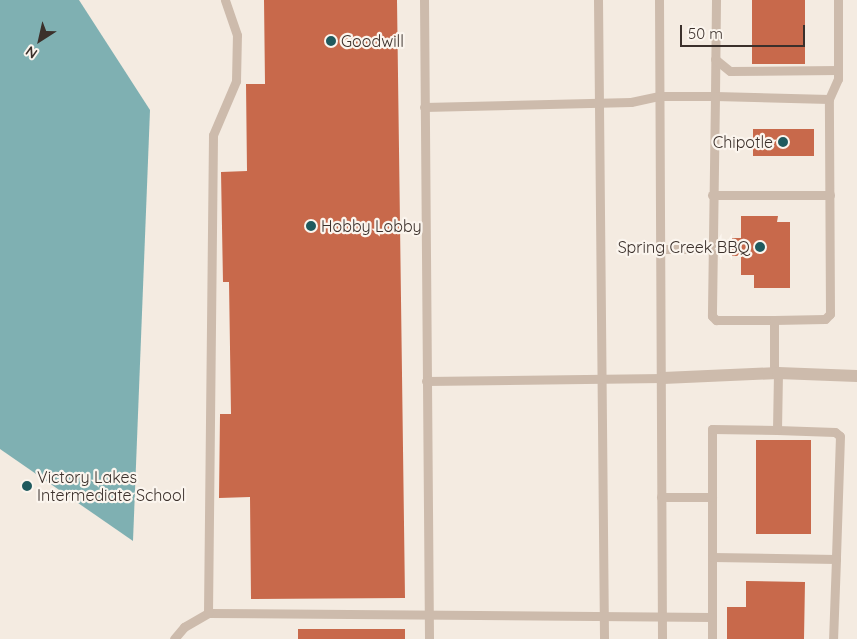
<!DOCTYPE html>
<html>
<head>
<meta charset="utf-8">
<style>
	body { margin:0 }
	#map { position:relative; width:857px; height:639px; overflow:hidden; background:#f4ebe1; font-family:Quicksand,sans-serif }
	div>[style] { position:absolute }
	.water>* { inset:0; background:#7fb0b2 }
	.building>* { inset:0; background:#c8694b; transform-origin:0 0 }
	.lane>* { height:9px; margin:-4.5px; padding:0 4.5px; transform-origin:4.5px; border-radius:4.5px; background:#cdbbac }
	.street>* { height:12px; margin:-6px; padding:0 6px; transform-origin:6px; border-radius:6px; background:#cdbbac }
	.dots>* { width:14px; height:14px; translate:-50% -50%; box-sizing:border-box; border:2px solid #fbf5ee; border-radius:50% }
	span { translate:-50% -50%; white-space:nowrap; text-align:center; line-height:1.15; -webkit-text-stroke:4.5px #fbf5ee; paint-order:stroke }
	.poi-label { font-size:16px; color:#3b302b }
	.left { translate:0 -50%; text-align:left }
	.right { translate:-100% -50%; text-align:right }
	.north { position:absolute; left:15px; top:15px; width:50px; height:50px; -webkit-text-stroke:4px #fbf5ee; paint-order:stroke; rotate:215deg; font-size:14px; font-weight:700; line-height:20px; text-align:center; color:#3b302b }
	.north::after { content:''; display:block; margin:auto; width:18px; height:22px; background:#3b302b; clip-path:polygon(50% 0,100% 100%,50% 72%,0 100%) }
	.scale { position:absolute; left:680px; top:25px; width:125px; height:22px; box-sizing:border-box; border:2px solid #3b302b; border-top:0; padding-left:6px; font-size:15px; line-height:18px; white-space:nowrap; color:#3b302b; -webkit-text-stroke:4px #fbf5ee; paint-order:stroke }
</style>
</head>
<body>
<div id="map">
	<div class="water">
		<i style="clip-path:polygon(0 0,79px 0,150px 110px,133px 541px,0 449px)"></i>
	</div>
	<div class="building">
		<i style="clip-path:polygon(264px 0,397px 0,405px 598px,251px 599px,250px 497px,219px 498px,220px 414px,231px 414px,229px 282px,223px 282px,221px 172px,247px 171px,246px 84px,265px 84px)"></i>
		<i style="left:752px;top:0;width:53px;height:64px"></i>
		<i style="left:753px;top:129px;width:61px;height:27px"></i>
		<i style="clip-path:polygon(741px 216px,778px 216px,777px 222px,790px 222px,790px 288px,754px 288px,754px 275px,741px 275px,741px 256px,730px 256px,730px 238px,741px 238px)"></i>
		<i style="left:756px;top:440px;width:55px;height:94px"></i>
		<i style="clip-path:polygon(746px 581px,805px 582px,804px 639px,727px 639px,727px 607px,746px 607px)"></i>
		<i style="left:405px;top:629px;width:10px;height:107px;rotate:90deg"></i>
	</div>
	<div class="lane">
		<i style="left:424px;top:0;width:639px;rotate:89.55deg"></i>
		<i style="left:598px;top:0;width:639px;rotate:89.46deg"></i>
		<i style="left:659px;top:0;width:639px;rotate:89.73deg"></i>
		<i style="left:716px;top:0;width:96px;rotate:90.6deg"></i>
		<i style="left:715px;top:96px;width:114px;rotate:1.5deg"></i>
		<i style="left:715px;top:59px;width:19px;rotate:39deg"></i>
		<i style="left:730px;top:71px;width:108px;rotate:-0.5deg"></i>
		<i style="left:424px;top:107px;width:207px;rotate:-1.4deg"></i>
		<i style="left:631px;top:102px;width:29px;rotate:-12deg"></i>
		<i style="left:659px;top:96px;width:56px"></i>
		<i style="left:715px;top:96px;width:220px;rotate:90.8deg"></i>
		<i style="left:712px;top:316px;width:6px;rotate:45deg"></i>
		<i style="left:716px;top:320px;width:58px"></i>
		<i style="left:774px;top:320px;width:53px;rotate:90deg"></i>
		<i style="left:712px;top:195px;width:118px"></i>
		<i style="left:660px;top:249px;width:52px"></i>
		<i style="left:774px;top:320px;width:51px;rotate:-1.1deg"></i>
		<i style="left:825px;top:319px;width:7px;rotate:-45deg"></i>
		<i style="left:830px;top:314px;width:215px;rotate:-90.3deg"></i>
		<i style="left:829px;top:99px;width:22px;rotate:-66deg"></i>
		<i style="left:838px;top:79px;width:79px;rotate:-90deg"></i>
		<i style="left:426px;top:381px;width:237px;rotate:-0.7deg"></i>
		<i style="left:777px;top:430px;width:58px;rotate:2deg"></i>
		<i style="left:835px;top:432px;width:6px;rotate:39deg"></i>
		<i style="left:840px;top:436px;width:123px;rotate:91.9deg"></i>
		<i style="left:661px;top:497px;width:51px"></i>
		<i style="left:712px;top:497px;width:120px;rotate:90deg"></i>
		<i style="left:712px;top:497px;width:68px;rotate:-90deg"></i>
		<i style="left:712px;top:429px;width:65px;rotate:0.9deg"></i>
		<i style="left:777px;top:430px;width:57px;rotate:-89deg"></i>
		<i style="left:712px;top:557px;width:124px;rotate:0.9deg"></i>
		<i style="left:836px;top:559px;width:80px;rotate:92.1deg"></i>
		<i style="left:208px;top:613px;width:504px;rotate:0.45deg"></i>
		<i style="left:712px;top:617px;width:22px;rotate:90deg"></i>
		<i style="left:174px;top:639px;width:16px;rotate:-50deg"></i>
		<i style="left:184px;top:627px;width:28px;rotate:-30deg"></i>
		<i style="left:208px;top:613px;width:478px;rotate:-89.4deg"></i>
		<i style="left:213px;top:135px;width:59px;rotate:-66.9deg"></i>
		<i style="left:236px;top:81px;width:46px;rotate:-88.8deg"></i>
		<i style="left:237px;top:35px;width:37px;rotate:-109deg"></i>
	</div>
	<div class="street">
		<i style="left:663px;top:378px;width:115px;rotate:-2.5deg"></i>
		<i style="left:778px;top:373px;width:79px;rotate:2.2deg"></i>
	</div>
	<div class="dots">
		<i style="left:331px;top:41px;background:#1f5a5e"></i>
		<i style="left:783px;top:142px;background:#1f5a5e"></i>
		<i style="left:311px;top:226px;background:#1f5a5e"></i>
		<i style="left:760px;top:247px;background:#1f5a5e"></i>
		<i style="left:27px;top:486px;background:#1f5a5e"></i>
	</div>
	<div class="poi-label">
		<span class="left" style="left:341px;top:41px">Goodwill</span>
		<span class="right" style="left:773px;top:142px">Chipotle</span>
		<span class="left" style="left:321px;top:226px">Hobby Lobby</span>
		<span class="right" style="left:750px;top:247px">Spring Creek BBQ</span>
		<span class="left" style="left:37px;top:486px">Victory Lakes<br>Intermediate School</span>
	</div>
	<div class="north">N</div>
	<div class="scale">50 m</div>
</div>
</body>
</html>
